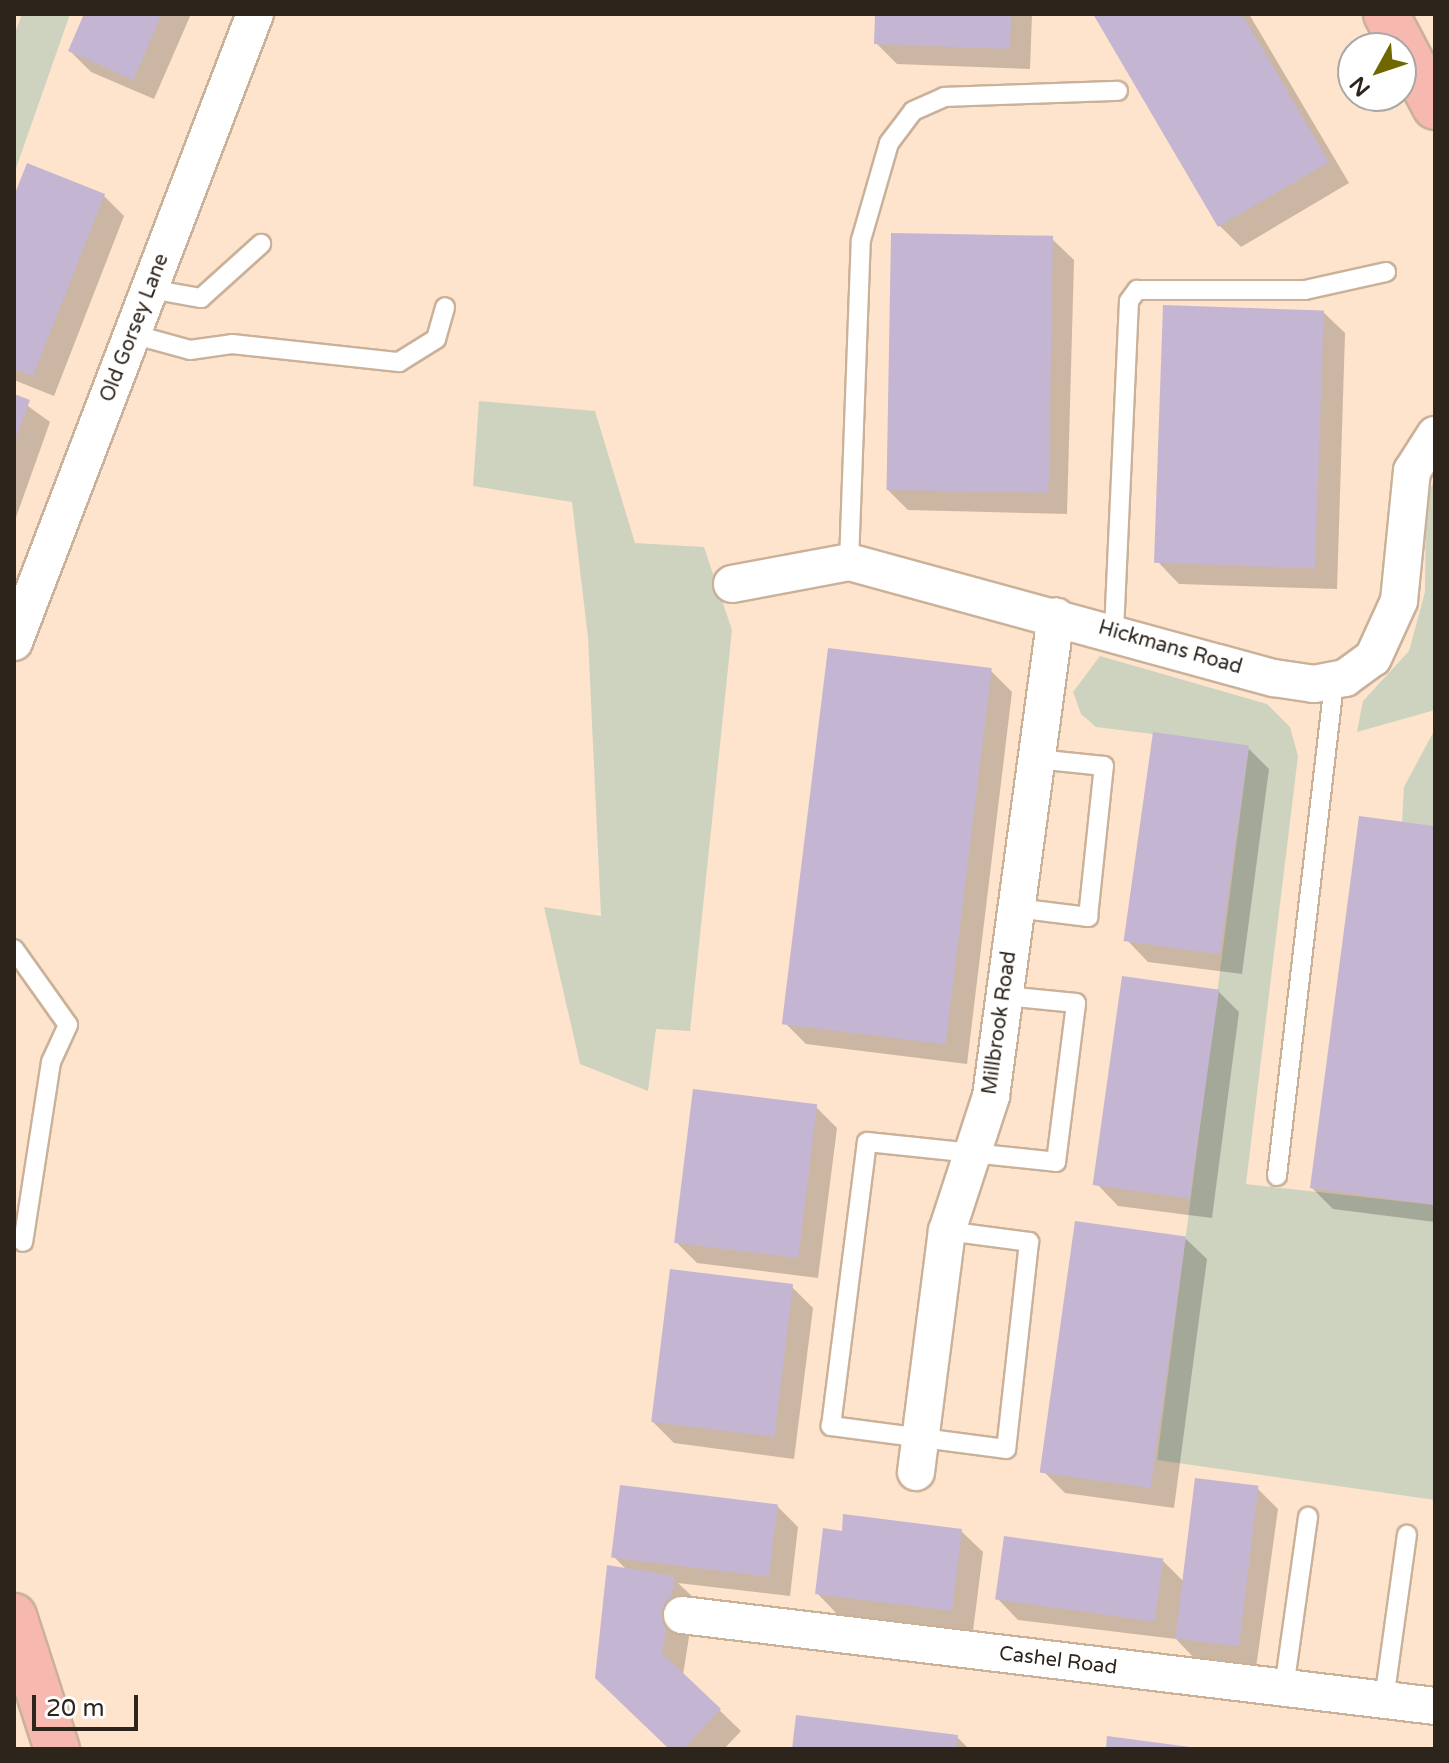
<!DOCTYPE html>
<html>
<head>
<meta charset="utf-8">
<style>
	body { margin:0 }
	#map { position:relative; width:1449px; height:1763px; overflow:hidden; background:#fee4cc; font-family:"Varela Round",sans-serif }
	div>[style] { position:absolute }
	.green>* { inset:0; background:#ced3c0 }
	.shadow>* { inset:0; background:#0003 }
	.building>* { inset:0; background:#c4b6d2; transform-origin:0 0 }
	.roads { filter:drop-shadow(2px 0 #cab19a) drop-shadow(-2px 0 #cab19a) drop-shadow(0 2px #cab19a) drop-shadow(0 -2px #cab19a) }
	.service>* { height:18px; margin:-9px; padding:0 9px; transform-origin:9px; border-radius:9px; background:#fff }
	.minor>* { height:36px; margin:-18px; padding:0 18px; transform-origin:18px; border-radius:18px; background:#fff }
	.trunk>* { height:44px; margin:-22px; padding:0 22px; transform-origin:22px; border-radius:22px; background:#f7b8b0 }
	span { translate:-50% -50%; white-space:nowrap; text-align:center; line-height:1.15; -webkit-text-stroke:6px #fff; paint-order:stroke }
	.street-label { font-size:20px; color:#2d241b }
	.frame { position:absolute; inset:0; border:16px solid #2d241b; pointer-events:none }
	.north { position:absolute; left:1337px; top:32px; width:80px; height:80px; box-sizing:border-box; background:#fff; border:2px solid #aba7a4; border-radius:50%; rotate:230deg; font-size:22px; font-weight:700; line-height:32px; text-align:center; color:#2d241b }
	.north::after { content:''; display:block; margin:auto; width:28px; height:36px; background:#6f6800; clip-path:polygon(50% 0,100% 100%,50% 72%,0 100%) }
	.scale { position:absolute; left:32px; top:1695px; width:106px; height:36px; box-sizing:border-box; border:4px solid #2d241b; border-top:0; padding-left:10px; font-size:24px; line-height:28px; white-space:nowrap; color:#2d241b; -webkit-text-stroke:6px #fff; paint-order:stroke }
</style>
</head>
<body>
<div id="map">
	<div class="green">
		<i style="clip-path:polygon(22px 14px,70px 14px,14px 174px,14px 36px)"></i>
		<i style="clip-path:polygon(479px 401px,595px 411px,635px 543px,704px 547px,732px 630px,690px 1031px,656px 1029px,648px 1091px,580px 1064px,544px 907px,601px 916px,588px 638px,572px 502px,473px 486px)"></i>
		<i style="clip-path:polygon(1435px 477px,1435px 710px,1357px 732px,1363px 701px,1409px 651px,1425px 592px,1426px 502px)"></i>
		<i style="clip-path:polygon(1100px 656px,1267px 704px,1290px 727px,1298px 756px,1246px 1184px,1435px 1205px,1435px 1500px,1157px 1460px,1249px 746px,1096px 727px,1081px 714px,1073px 692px)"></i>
		<i style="clip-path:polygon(1435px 729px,1435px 826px,1402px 822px,1404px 787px)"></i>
	</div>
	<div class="shadow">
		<i style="clip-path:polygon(86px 14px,191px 14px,154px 99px,91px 72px,70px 51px)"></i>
		<i style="clip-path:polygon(877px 14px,1032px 14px,1030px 69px,897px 64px,876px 43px)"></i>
		<i style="clip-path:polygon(1095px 14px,1249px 14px,1349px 183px,1241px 247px,1220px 226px)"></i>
		<i style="clip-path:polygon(103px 195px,124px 216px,54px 396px,14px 380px,14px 201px)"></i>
		<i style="clip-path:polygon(1052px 239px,1074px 260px,1067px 514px,908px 510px,887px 489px)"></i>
		<i style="clip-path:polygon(1323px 312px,1345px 333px,1337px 589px,1179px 584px,1158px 562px)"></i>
		<i style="clip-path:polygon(14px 396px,50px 422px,14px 523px)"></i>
		<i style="clip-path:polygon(991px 671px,1012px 692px,967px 1064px,806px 1044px,785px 1023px)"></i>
		<i style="clip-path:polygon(1248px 748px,1269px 769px,1242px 974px,1148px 962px,1127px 940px)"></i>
		<i style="clip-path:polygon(1435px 828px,1435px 1222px,1333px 1209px,1312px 1188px)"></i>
		<i style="clip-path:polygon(1218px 991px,1239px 1012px,1212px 1218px,1118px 1206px,1097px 1184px)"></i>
		<i style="clip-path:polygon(816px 1107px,837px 1128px,818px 1278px,697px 1263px,676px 1242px)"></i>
		<i style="clip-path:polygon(1185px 1238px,1207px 1259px,1174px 1508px,1065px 1493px,1044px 1472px)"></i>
		<i style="clip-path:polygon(792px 1287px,813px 1308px,794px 1459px,674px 1443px,653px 1422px)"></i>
		<i style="clip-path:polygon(1257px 1488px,1278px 1509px,1256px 1668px,1196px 1660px,1176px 1639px,1018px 1620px,997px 1598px,1162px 1560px,1183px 1581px)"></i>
		<i style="clip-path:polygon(777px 1506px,798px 1527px,790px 1596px,678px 1583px,695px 1599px,683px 1675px,741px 1731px,724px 1749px,671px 1749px,628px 1571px,613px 1556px)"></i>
		<i style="clip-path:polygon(961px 1531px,983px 1552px,973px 1631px,838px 1615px,817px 1593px,843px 1533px)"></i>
		<i style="clip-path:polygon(957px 1737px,969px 1749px,794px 1749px)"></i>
	</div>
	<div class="building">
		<i style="clip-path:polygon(84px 14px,162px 14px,133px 80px,68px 51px)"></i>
		<i style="clip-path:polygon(875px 14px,1011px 14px,1010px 49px,874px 44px)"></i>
		<i style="clip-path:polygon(1093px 14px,1242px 14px,1329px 162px,1218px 227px)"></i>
		<i style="clip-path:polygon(27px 163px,105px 194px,33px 376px,14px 369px,14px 196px)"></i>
		<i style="left:891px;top:233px;width:162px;height:257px;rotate:1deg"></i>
		<i style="left:1163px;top:305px;width:161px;height:258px;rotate:2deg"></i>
		<i style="clip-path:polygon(14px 394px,30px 400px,14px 444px)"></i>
		<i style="left:828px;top:648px;width:165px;height:379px;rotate:7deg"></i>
		<i style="left:1153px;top:732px;width:97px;height:211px;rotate:8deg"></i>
		<i style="clip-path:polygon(1359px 816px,1435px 826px,1435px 1205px,1310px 1188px)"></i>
		<i style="left:1122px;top:976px;width:98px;height:211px;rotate:8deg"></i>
		<i style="left:693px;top:1089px;width:125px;height:155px;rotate:7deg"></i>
		<i style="left:1075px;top:1221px;width:112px;height:254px;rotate:8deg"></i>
		<i style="left:670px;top:1269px;width:124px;height:154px;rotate:7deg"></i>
		<i style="left:1195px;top:1478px;width:64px;height:162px;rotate:7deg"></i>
		<i style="left:620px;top:1485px;width:159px;height:73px;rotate:7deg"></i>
		<i style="clip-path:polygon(843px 1514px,962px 1529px,952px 1611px,815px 1594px,823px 1528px,842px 1531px)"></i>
		<i style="left:1004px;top:1536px;width:161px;height:64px;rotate:8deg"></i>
		<i style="clip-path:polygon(607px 1565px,675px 1576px,662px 1653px,721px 1709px,683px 1749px,669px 1749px,595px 1678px)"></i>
		<i style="clip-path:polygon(796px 1715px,958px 1735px,956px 1749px,792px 1749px)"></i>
		<i style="clip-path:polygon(1107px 1736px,1190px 1747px,1190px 1749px,1106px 1749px)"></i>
	</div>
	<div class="roads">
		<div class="service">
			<i style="left:150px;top:289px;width:52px;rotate:10deg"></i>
			<i style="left:201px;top:298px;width:81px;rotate:-42deg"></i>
			<i style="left:132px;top:334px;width:60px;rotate:15.4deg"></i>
			<i style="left:190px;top:350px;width:42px;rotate:-8.1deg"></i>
			<i style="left:232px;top:344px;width:168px;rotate:6.2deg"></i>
			<i style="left:399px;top:362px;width:44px;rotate:-31.9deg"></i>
			<i style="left:436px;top:339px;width:33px;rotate:-74deg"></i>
			<i style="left:849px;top:562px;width:322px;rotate:-87.9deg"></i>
			<i style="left:861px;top:240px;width:101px;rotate:-73.9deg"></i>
			<i style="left:889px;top:143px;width:40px;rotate:-53deg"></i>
			<i style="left:913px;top:111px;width:34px;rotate:-24deg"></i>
			<i style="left:944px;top:97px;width:174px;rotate:-2deg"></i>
			<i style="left:1114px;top:631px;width:330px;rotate:-87.4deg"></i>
			<i style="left:1129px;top:301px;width:14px;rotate:-54deg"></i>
			<i style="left:1137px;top:290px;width:168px"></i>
			<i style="left:1305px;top:290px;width:83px;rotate:-12.5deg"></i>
			<i style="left:1016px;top:908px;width:73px;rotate:7.1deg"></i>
			<i style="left:1088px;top:917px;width:152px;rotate:-84deg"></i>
			<i style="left:1104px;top:766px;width:68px;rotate:-174.1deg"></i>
			<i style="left:14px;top:949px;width:93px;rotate:54.6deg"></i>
			<i style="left:68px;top:1025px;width:41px;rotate:114.7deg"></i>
			<i style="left:51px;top:1062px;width:182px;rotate:98.8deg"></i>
			<i style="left:1277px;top:1176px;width:499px;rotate:-83.4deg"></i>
			<i style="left:947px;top:1231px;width:83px;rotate:7.6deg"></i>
			<i style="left:1029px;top:1242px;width:208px;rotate:96.3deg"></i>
			<i style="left:1006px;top:1449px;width:177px;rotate:-172.5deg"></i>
			<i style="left:831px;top:1426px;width:286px;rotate:-82.8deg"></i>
			<i style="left:867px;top:1142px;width:190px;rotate:6deg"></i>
			<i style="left:1056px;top:1162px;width:160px;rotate:-82.8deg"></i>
			<i style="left:1076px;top:1003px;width:71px;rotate:-174.4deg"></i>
			<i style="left:1284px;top:1688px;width:173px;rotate:-82deg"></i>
			<i style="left:1384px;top:1700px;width:167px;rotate:-82.1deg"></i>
		</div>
		<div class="minor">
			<i style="left:732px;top:584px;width:119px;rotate:-10.6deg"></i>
			<i style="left:849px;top:562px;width:441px;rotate:15.3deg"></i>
			<i style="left:1274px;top:678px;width:40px;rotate:8.5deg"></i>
			<i style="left:1314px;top:684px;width:32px;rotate:-11deg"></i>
			<i style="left:1345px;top:678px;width:34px;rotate:-36deg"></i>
			<i style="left:1373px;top:658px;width:63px;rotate:-65.5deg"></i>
			<i style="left:1399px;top:601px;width:131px;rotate:-84.3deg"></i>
			<i style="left:1412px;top:471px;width:43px;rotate:-57.4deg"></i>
			<i style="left:14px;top:642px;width:673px;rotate:-69.01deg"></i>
			<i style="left:916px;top:1472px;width:243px;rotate:-82.7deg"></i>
			<i style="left:947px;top:1231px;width:142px;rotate:-71.9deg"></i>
			<i style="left:991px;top:1096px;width:484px;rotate:-82.3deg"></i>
			<i style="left:682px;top:1615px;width:758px;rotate:6.89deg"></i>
		</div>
		<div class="trunk">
			<i style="left:1386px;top:14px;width:105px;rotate:62.2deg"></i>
			<i style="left:14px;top:1616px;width:140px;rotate:72.1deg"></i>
		</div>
	</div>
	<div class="street-label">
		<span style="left:135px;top:328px;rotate:-69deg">Old Gorsey Lane</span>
		<span style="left:1170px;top:648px;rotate:16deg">Hickmans Road</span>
		<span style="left:1000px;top:1023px;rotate:-82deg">Millbrook Road</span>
		<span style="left:1058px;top:1661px;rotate:7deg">Cashel Road</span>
	</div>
	<div class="frame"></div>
	<div class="north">N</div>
	<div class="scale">20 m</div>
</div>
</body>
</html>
